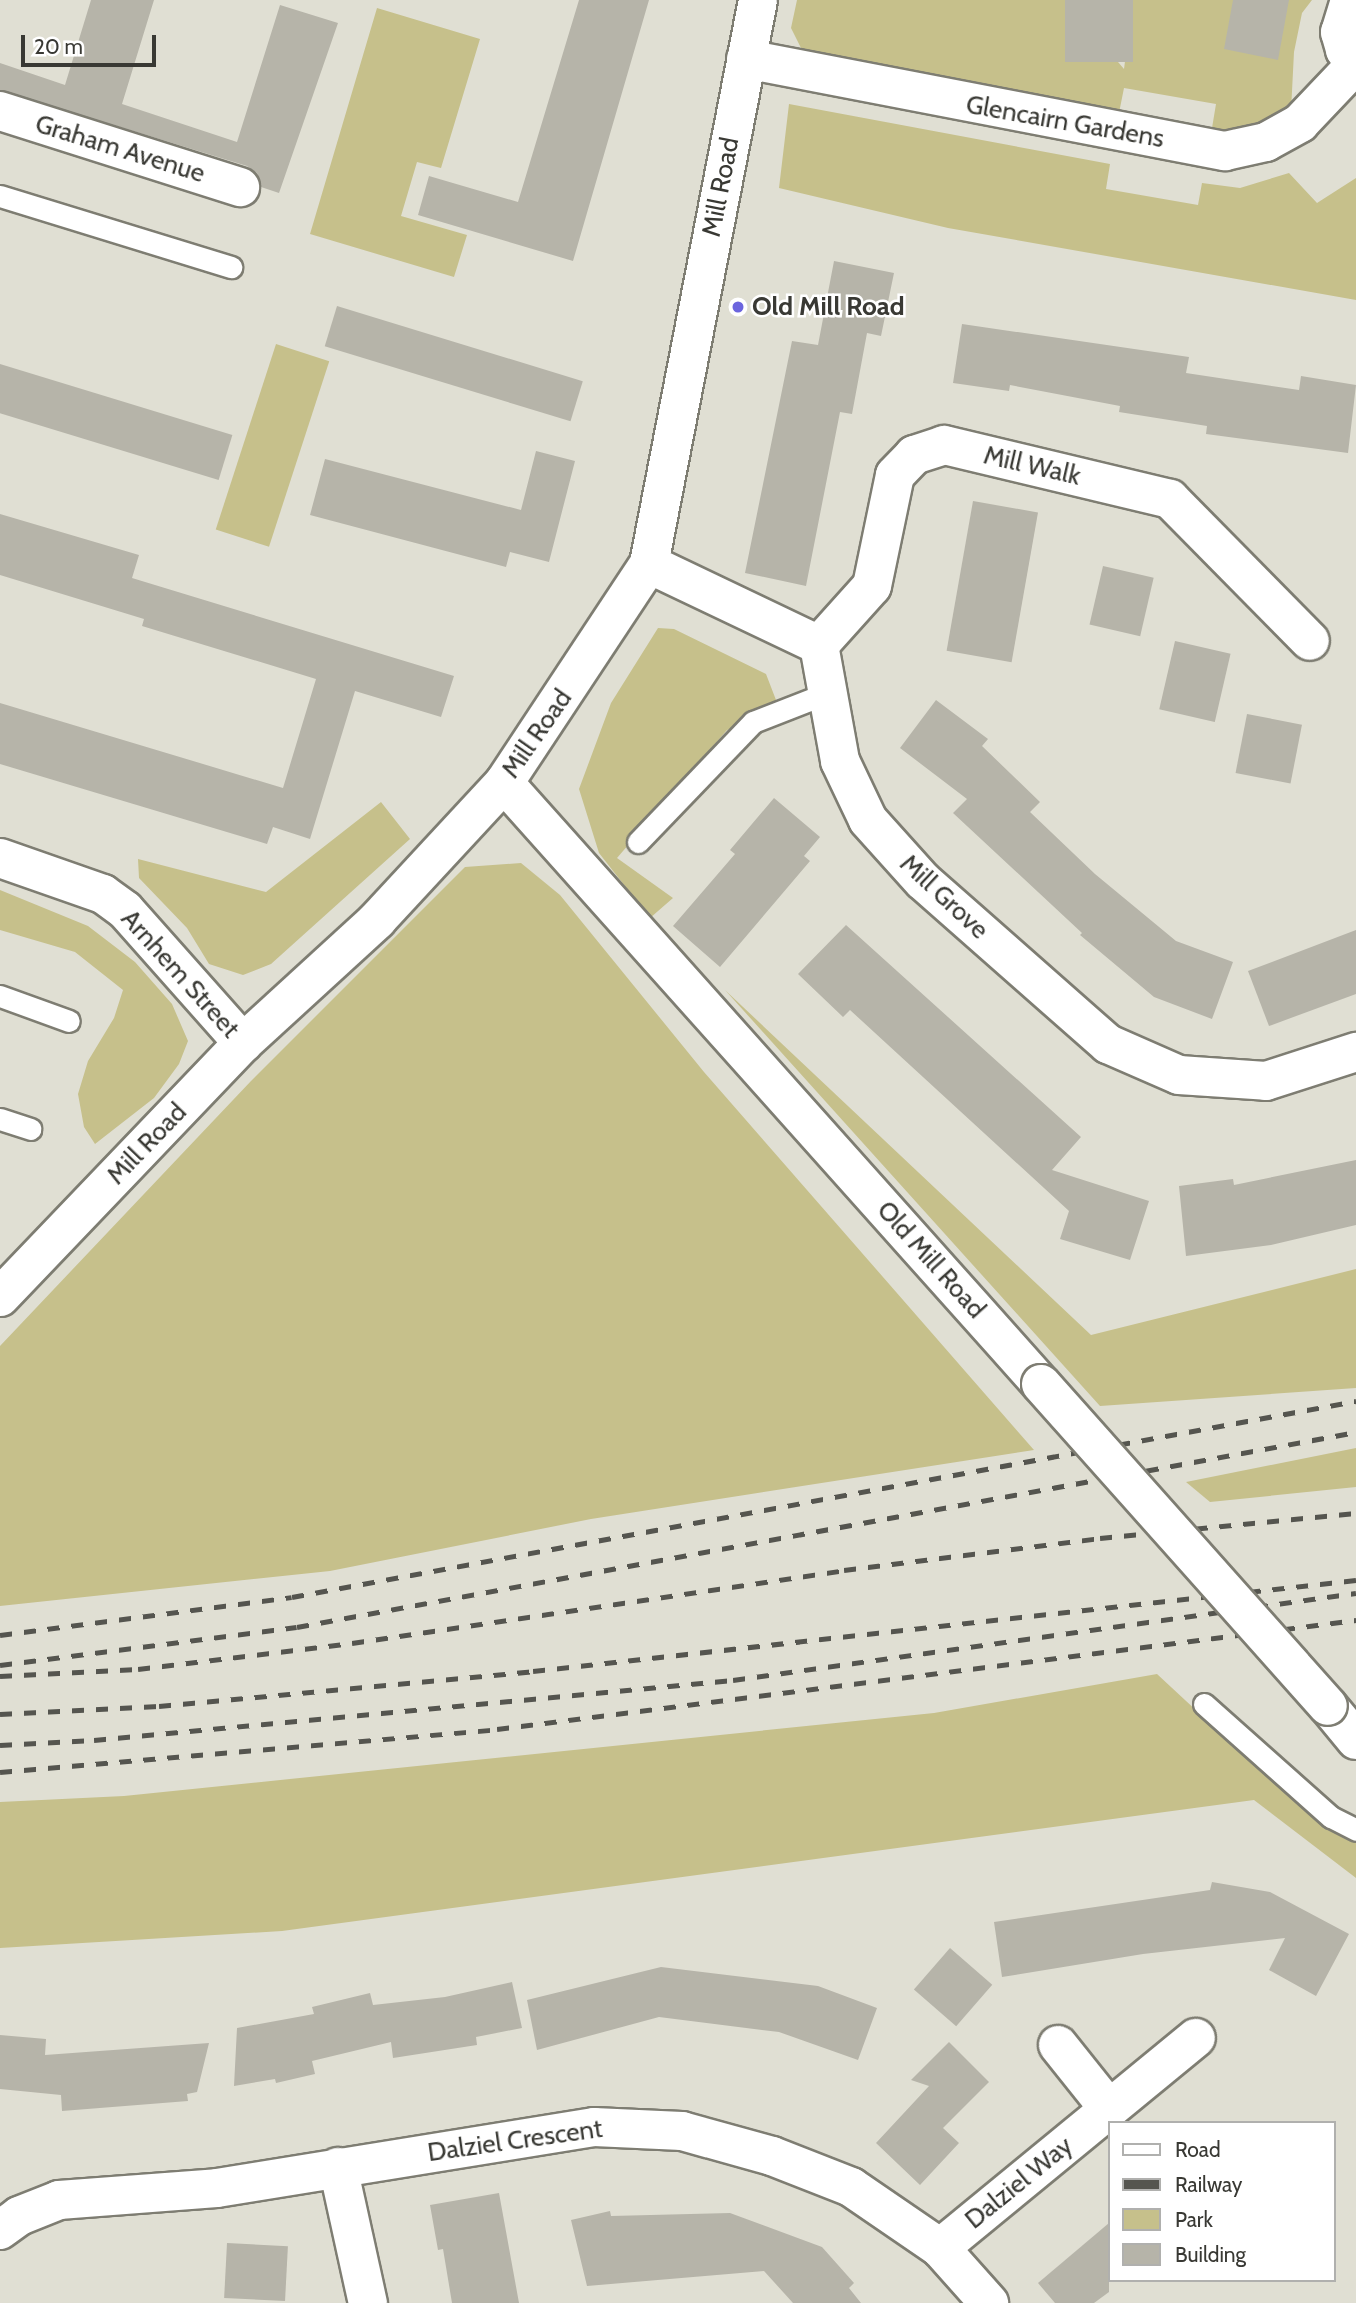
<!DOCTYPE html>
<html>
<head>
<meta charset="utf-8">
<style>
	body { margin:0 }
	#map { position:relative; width:1356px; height:2303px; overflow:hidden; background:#e0dfd3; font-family:Cabin,sans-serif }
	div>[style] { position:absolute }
	.green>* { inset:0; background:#c6c08b; transform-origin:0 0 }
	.building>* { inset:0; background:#b6b4a9; transform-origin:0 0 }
	.roads { filter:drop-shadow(2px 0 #7e7d72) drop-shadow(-2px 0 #7e7d72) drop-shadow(0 2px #7e7d72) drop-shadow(0 -2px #7e7d72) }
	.service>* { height:21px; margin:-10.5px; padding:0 10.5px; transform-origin:10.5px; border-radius:10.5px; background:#fff }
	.minor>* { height:38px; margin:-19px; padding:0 19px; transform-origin:19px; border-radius:19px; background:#fff }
	.tertiary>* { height:38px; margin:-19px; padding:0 19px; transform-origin:19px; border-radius:19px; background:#fff }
	.rail>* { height:5px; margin-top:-2.5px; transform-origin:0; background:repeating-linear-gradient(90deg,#55554f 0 12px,transparent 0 24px) }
	.bridges { filter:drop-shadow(2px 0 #7e7d72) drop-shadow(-2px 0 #7e7d72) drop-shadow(0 2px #7e7d72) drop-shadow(0 -2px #7e7d72) }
	.tertiary-bridge>* { height:38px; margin:-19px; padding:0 19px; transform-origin:19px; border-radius:19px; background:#fff }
	.dots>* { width:19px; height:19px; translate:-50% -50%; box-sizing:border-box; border:4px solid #fff; border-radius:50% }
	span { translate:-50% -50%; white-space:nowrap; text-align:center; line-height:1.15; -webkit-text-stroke:5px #fff; paint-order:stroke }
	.street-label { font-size:26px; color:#393934 }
	.poi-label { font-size:26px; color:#393934; font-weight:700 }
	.left { translate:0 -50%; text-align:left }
	.legend { position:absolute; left:1108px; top:2121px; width:228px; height:161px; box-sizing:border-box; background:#fff; border:2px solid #b0b0ae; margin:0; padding:9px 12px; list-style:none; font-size:21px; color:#393934 }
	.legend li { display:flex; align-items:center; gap:14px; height:35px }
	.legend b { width:35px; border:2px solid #b0b0ae }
	.scale { position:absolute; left:21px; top:35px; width:135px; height:32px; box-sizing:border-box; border:4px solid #393934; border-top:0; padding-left:9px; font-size:21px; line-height:24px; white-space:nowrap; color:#393934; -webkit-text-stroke:5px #fff; paint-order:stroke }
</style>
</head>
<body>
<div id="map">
	<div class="green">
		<i style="clip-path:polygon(797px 0,1065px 0,1124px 69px,1133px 0,1312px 0,1302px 13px,1294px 52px,1291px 111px,1281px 125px,1211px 134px,1216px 104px,1124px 88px,1118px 118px,813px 56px,802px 50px,791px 28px)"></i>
		<i style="clip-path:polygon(377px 8px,480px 39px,441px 168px,417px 162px,401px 216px,467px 235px,454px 277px,310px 234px)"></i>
		<i style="clip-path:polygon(789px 104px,1110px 164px,1106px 189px,1198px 205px,1202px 183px,1240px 188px,1289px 173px,1317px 203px,1356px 178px,1356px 300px,948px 228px,779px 188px)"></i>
		<i style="left:276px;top:344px;width:56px;height:195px;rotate:18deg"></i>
		<i style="clip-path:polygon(658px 628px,674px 629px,766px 674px,781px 713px,727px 730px,617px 858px,673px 898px,650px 918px,599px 853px,579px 789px,611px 703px)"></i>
		<i style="clip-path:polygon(381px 802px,410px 839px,271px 964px,243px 975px,209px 964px,187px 928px,139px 878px,138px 859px,266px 892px)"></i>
		<i style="clip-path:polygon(521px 863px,560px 895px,704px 1072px,1034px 1450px,591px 1519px,330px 1571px,0 1606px,0 1346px,251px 1081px,465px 867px)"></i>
		<i style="clip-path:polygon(0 890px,88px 926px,135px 962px,172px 1004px,188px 1041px,179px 1064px,154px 1098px,95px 1144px,84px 1127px,78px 1094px,88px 1061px,114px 1018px,123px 990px,75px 952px,0 930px)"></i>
		<i style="clip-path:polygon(725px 990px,1091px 1335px,1356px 1269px,1356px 1388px,1100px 1406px)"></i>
		<i style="clip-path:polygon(1356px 1448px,1356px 1487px,1210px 1502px,1186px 1482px)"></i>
		<i style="clip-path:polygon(1157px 1674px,1298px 1805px,1356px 1840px,1356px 1878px,1254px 1800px,282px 1931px,0 1948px,0 1802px,124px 1796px,934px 1713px)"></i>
	</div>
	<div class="building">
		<i style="clip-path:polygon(91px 0,154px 0,122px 104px,237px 142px,280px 5px,338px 23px,279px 193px,261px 187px,257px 173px,247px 166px,0 90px,0 63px,65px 85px)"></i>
		<i style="clip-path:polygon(579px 0,649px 0,573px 261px,418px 215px,429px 176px,518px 202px)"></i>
		<i style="left:1065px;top:0;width:68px;height:62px"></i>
		<i style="clip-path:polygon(1233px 0,1289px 0,1278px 60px,1224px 49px)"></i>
		<i style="clip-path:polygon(834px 261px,894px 273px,881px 336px,867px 333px,852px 414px,840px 412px,806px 586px,745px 573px,792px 341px,818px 345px)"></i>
		<i style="left:337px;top:306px;width:257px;height:42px;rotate:17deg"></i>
		<i style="clip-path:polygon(962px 324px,1189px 357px,1186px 373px,1299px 390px,1301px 376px,1356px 385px,1348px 453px,1206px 434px,1207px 426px,1119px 412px,1120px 406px,1010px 385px,1009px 391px,953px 383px)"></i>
		<i style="left:0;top:364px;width:243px;height:47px;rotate:17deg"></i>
		<i style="clip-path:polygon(536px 451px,575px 461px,549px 562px,510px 552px,506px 567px,310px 515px,325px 459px,521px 510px)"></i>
		<i style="left:973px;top:501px;width:66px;height:152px;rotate:10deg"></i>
		<i style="clip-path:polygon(0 514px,139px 555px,132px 578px,454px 676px,441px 717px,355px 691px,310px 839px,273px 827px,267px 844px,0 764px,0 703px,283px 788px,316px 679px,142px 626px,144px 619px,0 575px)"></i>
		<i style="left:1103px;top:566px;width:52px;height:60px;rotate:13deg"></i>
		<i style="left:1175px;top:641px;width:57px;height:70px;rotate:13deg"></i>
		<i style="clip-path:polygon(936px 700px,988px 739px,982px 746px,1040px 802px,1030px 812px,1095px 874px,1176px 941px,1233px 962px,1212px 1019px,1154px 997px,1080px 935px,1082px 933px,953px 813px,967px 799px,900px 748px)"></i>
		<i style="left:1247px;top:714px;width:56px;height:60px;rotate:11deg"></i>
		<i style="clip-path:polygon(774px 798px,820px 837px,804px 856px,810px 861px,720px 967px,673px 926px,735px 854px,730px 850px)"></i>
		<i style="clip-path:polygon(846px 925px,1081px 1137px,1052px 1170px,1149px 1201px,1130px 1260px,1060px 1239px,1069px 1211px,850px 1010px,843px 1017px,798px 974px)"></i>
		<i style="clip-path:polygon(1356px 930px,1356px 994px,1269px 1026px,1248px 971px)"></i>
		<i style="clip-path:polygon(1356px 1160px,1356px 1225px,1271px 1245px,1186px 1256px,1179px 1186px,1233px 1179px,1234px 1185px)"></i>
		<i style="clip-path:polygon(1212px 1882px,1270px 1892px,1349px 1934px,1316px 1996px,1269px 1970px,1285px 1938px,1143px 1954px,1002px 1977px,994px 1922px,1210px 1890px)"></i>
		<i style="left:950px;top:1948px;width:56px;height:55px;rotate:41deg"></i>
		<i style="clip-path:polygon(661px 1967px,818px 1986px,877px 2008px,858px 2060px,779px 2032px,659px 2017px,537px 2050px,527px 2000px)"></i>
		<i style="clip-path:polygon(512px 1982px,522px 2028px,476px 2037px,477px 2045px,393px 2058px,391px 2042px,312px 2061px,315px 2074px,276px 2083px,275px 2079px,234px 2086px,237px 2028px,314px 2014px,312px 2007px,370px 1993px,373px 2005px,445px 1997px)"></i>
		<i style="clip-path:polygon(0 2035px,46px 2039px,45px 2055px,209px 2043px,197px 2092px,187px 2094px,188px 2101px,62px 2111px,61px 2095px,0 2089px)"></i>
		<i style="clip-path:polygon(949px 2042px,989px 2082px,943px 2128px,959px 2143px,920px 2185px,876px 2143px,929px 2086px,911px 2080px)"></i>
		<i style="clip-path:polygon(499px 2193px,519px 2303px,452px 2303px,443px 2249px,438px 2250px,430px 2205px)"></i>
		<i style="clip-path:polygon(610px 2211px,611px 2216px,730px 2213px,822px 2247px,854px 2283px,849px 2288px,861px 2303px,793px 2303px,764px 2271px,587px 2286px,571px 2220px)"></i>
		<i style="clip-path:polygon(1109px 2223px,1109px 2292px,1094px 2303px,1055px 2303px,1038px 2283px)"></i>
		<i style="left:227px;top:2243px;width:61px;height:55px;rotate:3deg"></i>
	</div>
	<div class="roads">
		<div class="service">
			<i style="left:0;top:196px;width:242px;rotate:17.1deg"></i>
			<i style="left:638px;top:842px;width:166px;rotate:-46.2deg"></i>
			<i style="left:753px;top:722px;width:77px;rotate:-21.3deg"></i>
			<i style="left:0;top:996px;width:73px;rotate:19.9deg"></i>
			<i style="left:0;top:1119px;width:32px;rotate:18deg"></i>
			<i style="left:1204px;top:1704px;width:170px;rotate:41.7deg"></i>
			<i style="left:1331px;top:1817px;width:28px;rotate:27deg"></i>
		</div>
		<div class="minor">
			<i style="left:1350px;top:0;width:34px;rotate:107deg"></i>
			<i style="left:1340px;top:32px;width:19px;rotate:74deg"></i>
			<i style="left:1345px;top:50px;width:17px;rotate:50deg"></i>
			<i style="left:746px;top:59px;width:488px;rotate:10.9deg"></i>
			<i style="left:1225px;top:151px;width:42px;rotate:-12.4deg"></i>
			<i style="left:1266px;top:142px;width:39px;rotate:-29deg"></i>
			<i style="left:1300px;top:123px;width:81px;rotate:-46.5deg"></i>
			<i style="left:0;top:111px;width:252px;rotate:17.6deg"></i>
			<i style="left:649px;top:564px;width:188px;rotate:25.5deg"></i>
			<i style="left:819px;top:645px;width:118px;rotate:79.7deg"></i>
			<i style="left:840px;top:761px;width:65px;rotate:64.6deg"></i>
			<i style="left:868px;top:820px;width:82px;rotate:48deg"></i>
			<i style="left:923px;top:881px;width:247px;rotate:41.4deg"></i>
			<i style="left:1108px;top:1044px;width:77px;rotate:23.6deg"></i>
			<i style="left:1179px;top:1075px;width:87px;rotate:3.9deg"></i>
			<i style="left:1266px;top:1081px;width:95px;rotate:-17.9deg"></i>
			<i style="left:819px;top:645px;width:79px;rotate:-48.1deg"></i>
			<i style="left:872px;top:586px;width:113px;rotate:-78.3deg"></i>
			<i style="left:895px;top:475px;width:28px;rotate:-46deg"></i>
			<i style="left:914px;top:455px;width:32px;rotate:-18deg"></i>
			<i style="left:944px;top:445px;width:232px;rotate:13.4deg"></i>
			<i style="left:1170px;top:499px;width:199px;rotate:45.4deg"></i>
			<i style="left:0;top:858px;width:109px;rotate:19.3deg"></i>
			<i style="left:103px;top:894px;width:27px;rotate:36deg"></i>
			<i style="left:125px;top:910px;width:178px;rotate:48.4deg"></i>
			<i style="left:1058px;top:2045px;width:82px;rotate:51.4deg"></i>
			<i style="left:338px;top:2167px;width:139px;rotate:77.6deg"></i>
			<i style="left:0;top:2230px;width:24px;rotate:-36deg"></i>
			<i style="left:19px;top:2216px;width:43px;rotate:-21.8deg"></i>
			<i style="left:59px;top:2200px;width:158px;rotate:-4.3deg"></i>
			<i style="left:217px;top:2188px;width:382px;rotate:-9.2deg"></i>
			<i style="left:594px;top:2127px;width:88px;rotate:2.6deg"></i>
			<i style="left:682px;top:2131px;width:93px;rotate:15.5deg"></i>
			<i style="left:772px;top:2156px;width:85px;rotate:21.4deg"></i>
			<i style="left:851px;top:2187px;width:108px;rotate:34.4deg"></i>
			<i style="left:940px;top:2248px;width:74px;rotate:48.3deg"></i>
			<i style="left:940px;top:2248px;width:331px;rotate:-39.4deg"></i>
		</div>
		<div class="tertiary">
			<i style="left:504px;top:783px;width:806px;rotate:48.22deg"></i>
			<i style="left:0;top:1297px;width:352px;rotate:-46.3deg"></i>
			<i style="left:243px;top:1043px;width:182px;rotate:-42.5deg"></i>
			<i style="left:377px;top:920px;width:187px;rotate:-47.2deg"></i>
			<i style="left:504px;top:783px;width:263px;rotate:-56.5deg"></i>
			<i style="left:649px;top:564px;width:574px;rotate:-79.06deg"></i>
			<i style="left:1328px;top:1706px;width:44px;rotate:50.5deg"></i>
		</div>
	</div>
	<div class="rail">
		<i style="left:0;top:1635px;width:294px;rotate:-7.4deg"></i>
		<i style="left:292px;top:1597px;width:1082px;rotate:-10.44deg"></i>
		<i style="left:0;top:1665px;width:299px;rotate:-7.3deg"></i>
		<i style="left:297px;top:1627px;width:1077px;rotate:-10.43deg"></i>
		<i style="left:0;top:1676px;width:138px;rotate:-2.9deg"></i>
		<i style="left:138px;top:1669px;width:216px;rotate:-6.9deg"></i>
		<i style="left:352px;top:1643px;width:497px;rotate:-8.4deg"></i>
		<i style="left:844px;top:1570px;width:258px;rotate:-7.1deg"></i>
		<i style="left:1100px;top:1538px;width:257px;rotate:-5.6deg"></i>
		<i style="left:0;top:1714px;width:159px;rotate:-2.9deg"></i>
		<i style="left:159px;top:1706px;width:376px;rotate:-5.3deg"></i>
		<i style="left:533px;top:1671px;width:828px;rotate:-6.31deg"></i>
		<i style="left:0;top:1745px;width:94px;rotate:-3deg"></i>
		<i style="left:94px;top:1740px;width:642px;rotate:-5.36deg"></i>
		<i style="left:733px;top:1680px;width:629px;rotate:-7.95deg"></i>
		<i style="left:0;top:1772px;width:499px;rotate:-4.9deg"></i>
		<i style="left:497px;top:1729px;width:866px;rotate:-7.23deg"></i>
	</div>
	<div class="bridges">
		<div class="tertiary-bridge">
			<i style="left:1041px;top:1384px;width:431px;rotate:48.3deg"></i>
		</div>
	</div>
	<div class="dots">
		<i style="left:738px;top:307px;background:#6c65de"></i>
	</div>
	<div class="street-label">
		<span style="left:1065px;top:122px;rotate:10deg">Glencairn Gardens</span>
		<span style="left:120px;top:149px;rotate:17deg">Graham Avenue</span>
		<span style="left:721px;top:187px;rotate:-79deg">Mill Road</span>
		<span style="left:1032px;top:466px;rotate:13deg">Mill Walk</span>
		<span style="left:537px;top:734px;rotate:-55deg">Mill Road</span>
		<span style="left:944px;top:897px;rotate:43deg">Mill Grove</span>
		<span style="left:180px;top:974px;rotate:48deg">Arnhem Street</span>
		<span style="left:147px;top:1144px;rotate:-46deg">Mill Road</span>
		<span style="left:931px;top:1260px;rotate:48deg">Old Mill Road</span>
		<span style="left:515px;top:2141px;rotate:-8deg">Dalziel Crescent</span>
		<span style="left:1019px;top:2183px;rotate:-39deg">Dalziel Way</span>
	</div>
	<div class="poi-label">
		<span class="left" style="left:752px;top:307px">Old Mill Road</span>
	</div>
	<ul class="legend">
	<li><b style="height:9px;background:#fff"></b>Road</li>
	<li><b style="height:9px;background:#55554f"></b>Railway</li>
	<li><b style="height:19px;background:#c6c08b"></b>Park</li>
	<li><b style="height:19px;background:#b6b4a9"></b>Building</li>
	</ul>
	<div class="scale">20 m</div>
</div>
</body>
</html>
